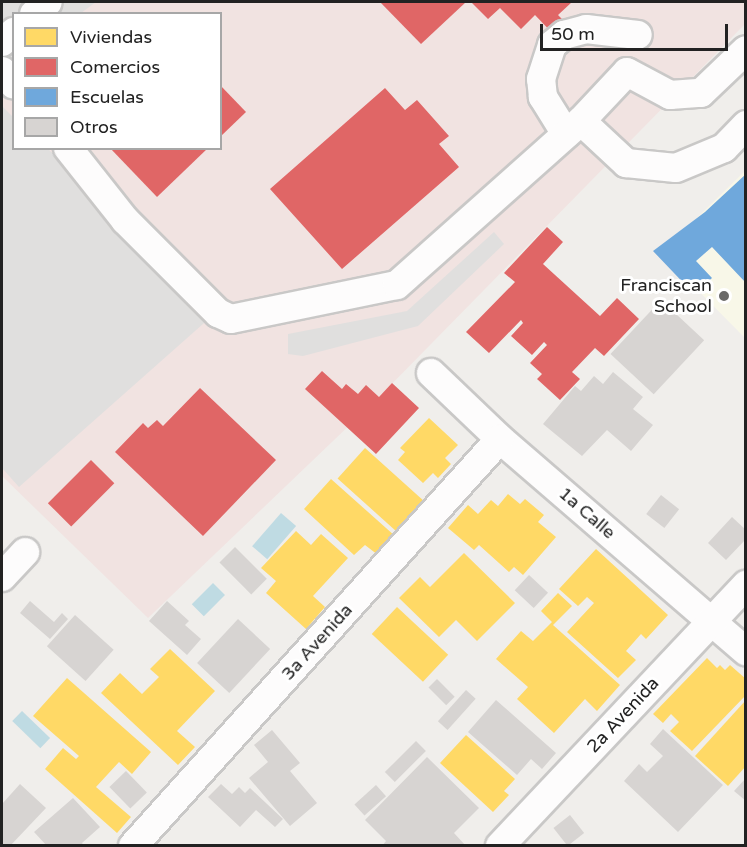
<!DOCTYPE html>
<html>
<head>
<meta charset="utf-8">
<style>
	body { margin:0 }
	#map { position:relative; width:747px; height:847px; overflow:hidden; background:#f0eeeb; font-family:"Varela Round",sans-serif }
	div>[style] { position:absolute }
	.commercial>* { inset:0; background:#f1e3e1 }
	.education>* { inset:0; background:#f8f7e8 }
	.parking>* { inset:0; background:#e0dfde }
	.water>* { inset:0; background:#bfdbe3; transform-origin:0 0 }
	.homes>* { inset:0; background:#ffd966; transform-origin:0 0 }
	.shops>* { inset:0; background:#e06666; transform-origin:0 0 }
	.schools>* { inset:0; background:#6fa8dc }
	.building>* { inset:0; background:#d7d4d2; transform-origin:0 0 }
	.roads { filter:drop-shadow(2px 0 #c9c8c7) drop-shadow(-2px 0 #c9c8c7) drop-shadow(0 2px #c9c8c7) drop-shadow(0 -2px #c9c8c7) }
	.minor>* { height:28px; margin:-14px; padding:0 14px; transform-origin:14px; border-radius:14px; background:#fdfcfc }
	.dots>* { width:16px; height:16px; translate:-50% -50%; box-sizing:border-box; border:3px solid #fff; border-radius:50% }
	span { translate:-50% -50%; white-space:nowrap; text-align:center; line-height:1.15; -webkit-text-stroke:6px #fff; paint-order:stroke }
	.poi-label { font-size:18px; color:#222 }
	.right { translate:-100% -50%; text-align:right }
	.street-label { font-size:18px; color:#222 }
	.frame { position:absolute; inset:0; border:3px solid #222; pointer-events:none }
	.legend { position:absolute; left:12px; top:12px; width:210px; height:138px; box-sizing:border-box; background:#fff; border:2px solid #a7a7a7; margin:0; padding:8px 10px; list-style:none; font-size:18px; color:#222 }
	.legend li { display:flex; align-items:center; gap:12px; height:30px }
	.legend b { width:30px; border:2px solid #a7a7a7 }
	.scale { position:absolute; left:540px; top:24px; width:188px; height:27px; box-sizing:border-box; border:3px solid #222; border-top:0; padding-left:8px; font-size:18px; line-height:21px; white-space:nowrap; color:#222; -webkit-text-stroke:4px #fff; paint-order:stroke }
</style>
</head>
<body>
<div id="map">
	<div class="commercial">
		<i style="clip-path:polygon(32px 2px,746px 2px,745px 24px,379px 397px,148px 618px,2px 476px,2px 27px,13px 17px,14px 148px,220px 148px,220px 14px,18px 13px)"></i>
	</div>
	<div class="education">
		<i style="clip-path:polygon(745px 171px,745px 338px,661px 253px)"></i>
	</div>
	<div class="parking">
		<i style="clip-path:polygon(2px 2px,96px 2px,81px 13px,14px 14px,13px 70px,2px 80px)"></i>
		<i style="clip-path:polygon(2px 106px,13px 117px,14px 148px,48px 149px,221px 308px,19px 487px,2px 468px)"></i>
		<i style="clip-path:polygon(494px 232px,504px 244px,418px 326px,303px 356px,288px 354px,288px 334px,407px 311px)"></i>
	</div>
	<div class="water">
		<i style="left:281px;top:513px;width:20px;height:44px;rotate:41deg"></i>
		<i style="left:213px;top:583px;width:17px;height:30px;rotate:45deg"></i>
		<i style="left:22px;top:711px;width:39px;height:14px;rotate:44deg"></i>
	</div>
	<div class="homes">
		<i style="clip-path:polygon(429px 418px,458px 445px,445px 458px,451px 464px,438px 478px,433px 473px,423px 483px,398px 460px,405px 452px,400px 448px)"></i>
		<i style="left:365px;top:448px;width:80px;height:41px;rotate:42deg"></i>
		<i style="clip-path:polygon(331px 479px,395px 536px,378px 555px,365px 545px,354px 555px,304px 509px)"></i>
		<i style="clip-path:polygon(508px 494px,520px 504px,525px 499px,544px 515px,538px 522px,556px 537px,523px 575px,514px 567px,509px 572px,479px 545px,474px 550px,448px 528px,468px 505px,478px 514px,491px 500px,498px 506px)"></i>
		<i style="clip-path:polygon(296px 531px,311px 545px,321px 534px,348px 558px,313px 596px,325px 607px,306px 629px,266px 593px,276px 581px,261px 568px)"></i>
		<i style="clip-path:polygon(596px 549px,668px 615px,646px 639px,641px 634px,626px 651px,636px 660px,618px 678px,567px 632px,594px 603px,587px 597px,578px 606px,559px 589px)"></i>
		<i style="clip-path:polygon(464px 553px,515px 603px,477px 641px,456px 620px,439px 637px,399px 598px,420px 577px,430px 587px)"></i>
		<i style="clip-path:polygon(558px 593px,572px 606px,553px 625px,620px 685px,597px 711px,585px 699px,554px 733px,517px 699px,528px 687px,496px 659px,521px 631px,533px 641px,552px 622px,541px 611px)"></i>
		<i style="left:397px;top:607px;width:70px;height:37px;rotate:43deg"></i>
		<i style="clip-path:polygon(170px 649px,215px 691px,177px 731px,195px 747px,178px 765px,101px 693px,120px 673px,142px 694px,159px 677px,150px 669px)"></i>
		<i style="clip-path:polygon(707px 658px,717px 668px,720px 665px,725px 670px,730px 665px,746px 679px,746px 695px,692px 751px,670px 731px,679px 722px,671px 714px,663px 723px,653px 714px)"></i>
		<i style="clip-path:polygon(67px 678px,151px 752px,132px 774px,119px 762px,96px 787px,131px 817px,117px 833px,45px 769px,63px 748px,76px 759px,79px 756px,33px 716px)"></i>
		<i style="clip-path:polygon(746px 700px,746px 766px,728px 786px,695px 756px)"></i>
		<i style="clip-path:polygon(466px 735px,515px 779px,504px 791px,509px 795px,493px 812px,440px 763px)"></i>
	</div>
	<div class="shops">
		<i style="clip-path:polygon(380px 2px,466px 2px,421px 44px)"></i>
		<i style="clip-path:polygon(471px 2px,572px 2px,558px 15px,569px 26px,557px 38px,535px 15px,521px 29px,500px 8px,488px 19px)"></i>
		<i style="clip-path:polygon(220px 85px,246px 112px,220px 137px)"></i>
		<i style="clip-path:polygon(385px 88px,405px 110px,417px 100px,449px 136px,439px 144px,459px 167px,342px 269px,270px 189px)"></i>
		<i style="clip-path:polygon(110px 148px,208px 148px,157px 197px)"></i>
		<i style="clip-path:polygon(547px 227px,563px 242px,543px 264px,600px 316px,617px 298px,639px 319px,604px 356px,595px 348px,572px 372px,580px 379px,560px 400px,537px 379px,542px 374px,530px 363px,547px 345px,544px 342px,532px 355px,511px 336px,523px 323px,521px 320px,489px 353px,466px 332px,515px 282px,504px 273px)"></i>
		<i style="clip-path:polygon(322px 371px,342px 389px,346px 384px,358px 394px,366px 385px,379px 397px,392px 383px,419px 408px,376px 454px,305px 389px)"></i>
		<i style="clip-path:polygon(200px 388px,276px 460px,203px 536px,115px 452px,143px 423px,148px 428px,157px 420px,163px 426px)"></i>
		<i style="left:91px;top:460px;width:33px;height:61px;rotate:45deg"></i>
	</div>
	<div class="schools">
		<i style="clip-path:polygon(746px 174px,746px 283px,712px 247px,696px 261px,712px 278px,694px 294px,653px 251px,705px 212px)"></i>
	</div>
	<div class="building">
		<i style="left:661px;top:300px;width:59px;height:74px;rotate:43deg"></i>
		<i style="clip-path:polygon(613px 372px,643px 397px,633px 409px,653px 425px,631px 451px,607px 430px,582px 456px,543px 424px,575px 386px,581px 391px,594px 376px,603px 384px)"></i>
		<i style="left:661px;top:495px;width:23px;height:24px;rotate:38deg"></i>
		<i style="clip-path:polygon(732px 517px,746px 530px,746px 539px,726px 560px,708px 543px)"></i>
		<i style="left:235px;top:547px;width:45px;height:22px;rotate:45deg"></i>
		<i style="left:529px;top:575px;width:26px;height:21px;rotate:43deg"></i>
		<i style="clip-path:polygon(30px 601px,54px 622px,62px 613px,68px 619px,50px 639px,20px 613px)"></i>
		<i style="clip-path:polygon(167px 601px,189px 621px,185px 625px,201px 639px,187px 655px,149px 621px)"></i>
		<i style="left:75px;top:615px;width:52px;height:42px;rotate:42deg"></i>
		<i style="left:238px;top:619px;width:44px;height:60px;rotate:43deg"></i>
		<i style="left:437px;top:679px;width:25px;height:12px;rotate:45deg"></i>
		<i style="left:466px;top:690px;width:13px;height:42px;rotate:42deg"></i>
		<i style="clip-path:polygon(496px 700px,556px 753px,542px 769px,531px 759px,517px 775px,468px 732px)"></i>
		<i style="clip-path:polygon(663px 729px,723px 785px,678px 832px,624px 781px,639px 764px,647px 772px,663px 756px,650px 744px)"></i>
		<i style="clip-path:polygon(272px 730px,300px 763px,290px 771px,317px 803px,290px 826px,249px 778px,268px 762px,254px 745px)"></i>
		<i style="left:416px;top:741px;width:14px;height:44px;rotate:45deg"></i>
		<i style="clip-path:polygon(427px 757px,479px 808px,454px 833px,466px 846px,382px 846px,386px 841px,365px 820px)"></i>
		<i style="left:126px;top:771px;width:30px;height:23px;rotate:46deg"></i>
		<i style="clip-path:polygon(746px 778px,746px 801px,734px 791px)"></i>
		<i style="clip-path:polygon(20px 784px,46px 808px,10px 846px,2px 846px,2px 804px)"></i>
		<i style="clip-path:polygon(221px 784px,232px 794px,239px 787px,245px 793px,250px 788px,283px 819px,275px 827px,256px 810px,240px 827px,208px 797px)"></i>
		<i style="left:376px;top:785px;width:15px;height:29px;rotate:48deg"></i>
		<i style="clip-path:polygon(73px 798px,100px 827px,82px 843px,84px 846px,47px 846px,34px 832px)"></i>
		<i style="left:570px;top:815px;width:23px;height:21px;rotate:52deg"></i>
	</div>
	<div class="roads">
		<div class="minor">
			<i style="left:34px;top:14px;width:18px;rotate:-41deg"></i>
			<i style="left:2px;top:42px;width:16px;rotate:-40deg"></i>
			<i style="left:2px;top:71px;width:18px;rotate:49deg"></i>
			<i style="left:581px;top:121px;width:62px;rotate:43deg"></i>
			<i style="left:626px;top:163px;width:50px;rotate:5.7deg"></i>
			<i style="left:676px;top:168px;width:52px;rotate:-22.6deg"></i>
			<i style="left:724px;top:148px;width:32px;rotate:-46deg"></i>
			<i style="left:566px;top:134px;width:44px;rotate:-121.9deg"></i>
			<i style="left:543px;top:97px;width:18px;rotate:-96deg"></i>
			<i style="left:541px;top:79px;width:36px;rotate:-72deg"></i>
			<i style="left:552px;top:45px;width:16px;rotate:-40deg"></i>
			<i style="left:564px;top:35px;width:23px;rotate:-15deg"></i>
			<i style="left:586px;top:29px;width:52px;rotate:6.6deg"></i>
			<i style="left:68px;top:148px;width:92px;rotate:51.6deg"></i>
			<i style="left:125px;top:220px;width:132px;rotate:45deg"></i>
			<i style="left:218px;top:313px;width:14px;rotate:25deg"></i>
			<i style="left:231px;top:319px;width:169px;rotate:-11.6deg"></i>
			<i style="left:397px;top:285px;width:246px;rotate:-41.7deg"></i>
			<i style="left:581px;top:121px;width:67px;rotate:-46.8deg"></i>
			<i style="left:627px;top:72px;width:49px;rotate:28.1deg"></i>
			<i style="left:670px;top:95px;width:31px;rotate:-4deg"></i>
			<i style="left:701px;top:93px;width:62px;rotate:-43.7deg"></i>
			<i style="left:431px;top:373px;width:95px;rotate:43.7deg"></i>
			<i style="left:500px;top:439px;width:325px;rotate:40.8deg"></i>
			<i style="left:2px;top:577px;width:34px;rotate:-47deg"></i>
			<i style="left:133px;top:846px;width:548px;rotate:-47.96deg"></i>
			<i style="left:500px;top:846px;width:359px;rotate:-46.7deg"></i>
		</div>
	</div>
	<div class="dots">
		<i style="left:724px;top:296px;background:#6a6968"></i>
	</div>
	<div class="poi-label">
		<span class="right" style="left:712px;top:296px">Franciscan<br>School</span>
	</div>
	<div class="street-label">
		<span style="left:587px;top:513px;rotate:41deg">1a Calle</span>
		<span style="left:317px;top:642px;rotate:-48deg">3a Avenida</span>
		<span style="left:623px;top:715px;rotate:-47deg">2a Avenida</span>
	</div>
	<div class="frame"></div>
	<ul class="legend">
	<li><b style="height:16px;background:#ffd966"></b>Viviendas</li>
	<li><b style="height:16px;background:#e06666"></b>Comercios</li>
	<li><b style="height:16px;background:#6fa8dc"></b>Escuelas</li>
	<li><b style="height:16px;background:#d7d4d2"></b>Otros</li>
	</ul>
	<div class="scale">50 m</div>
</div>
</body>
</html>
